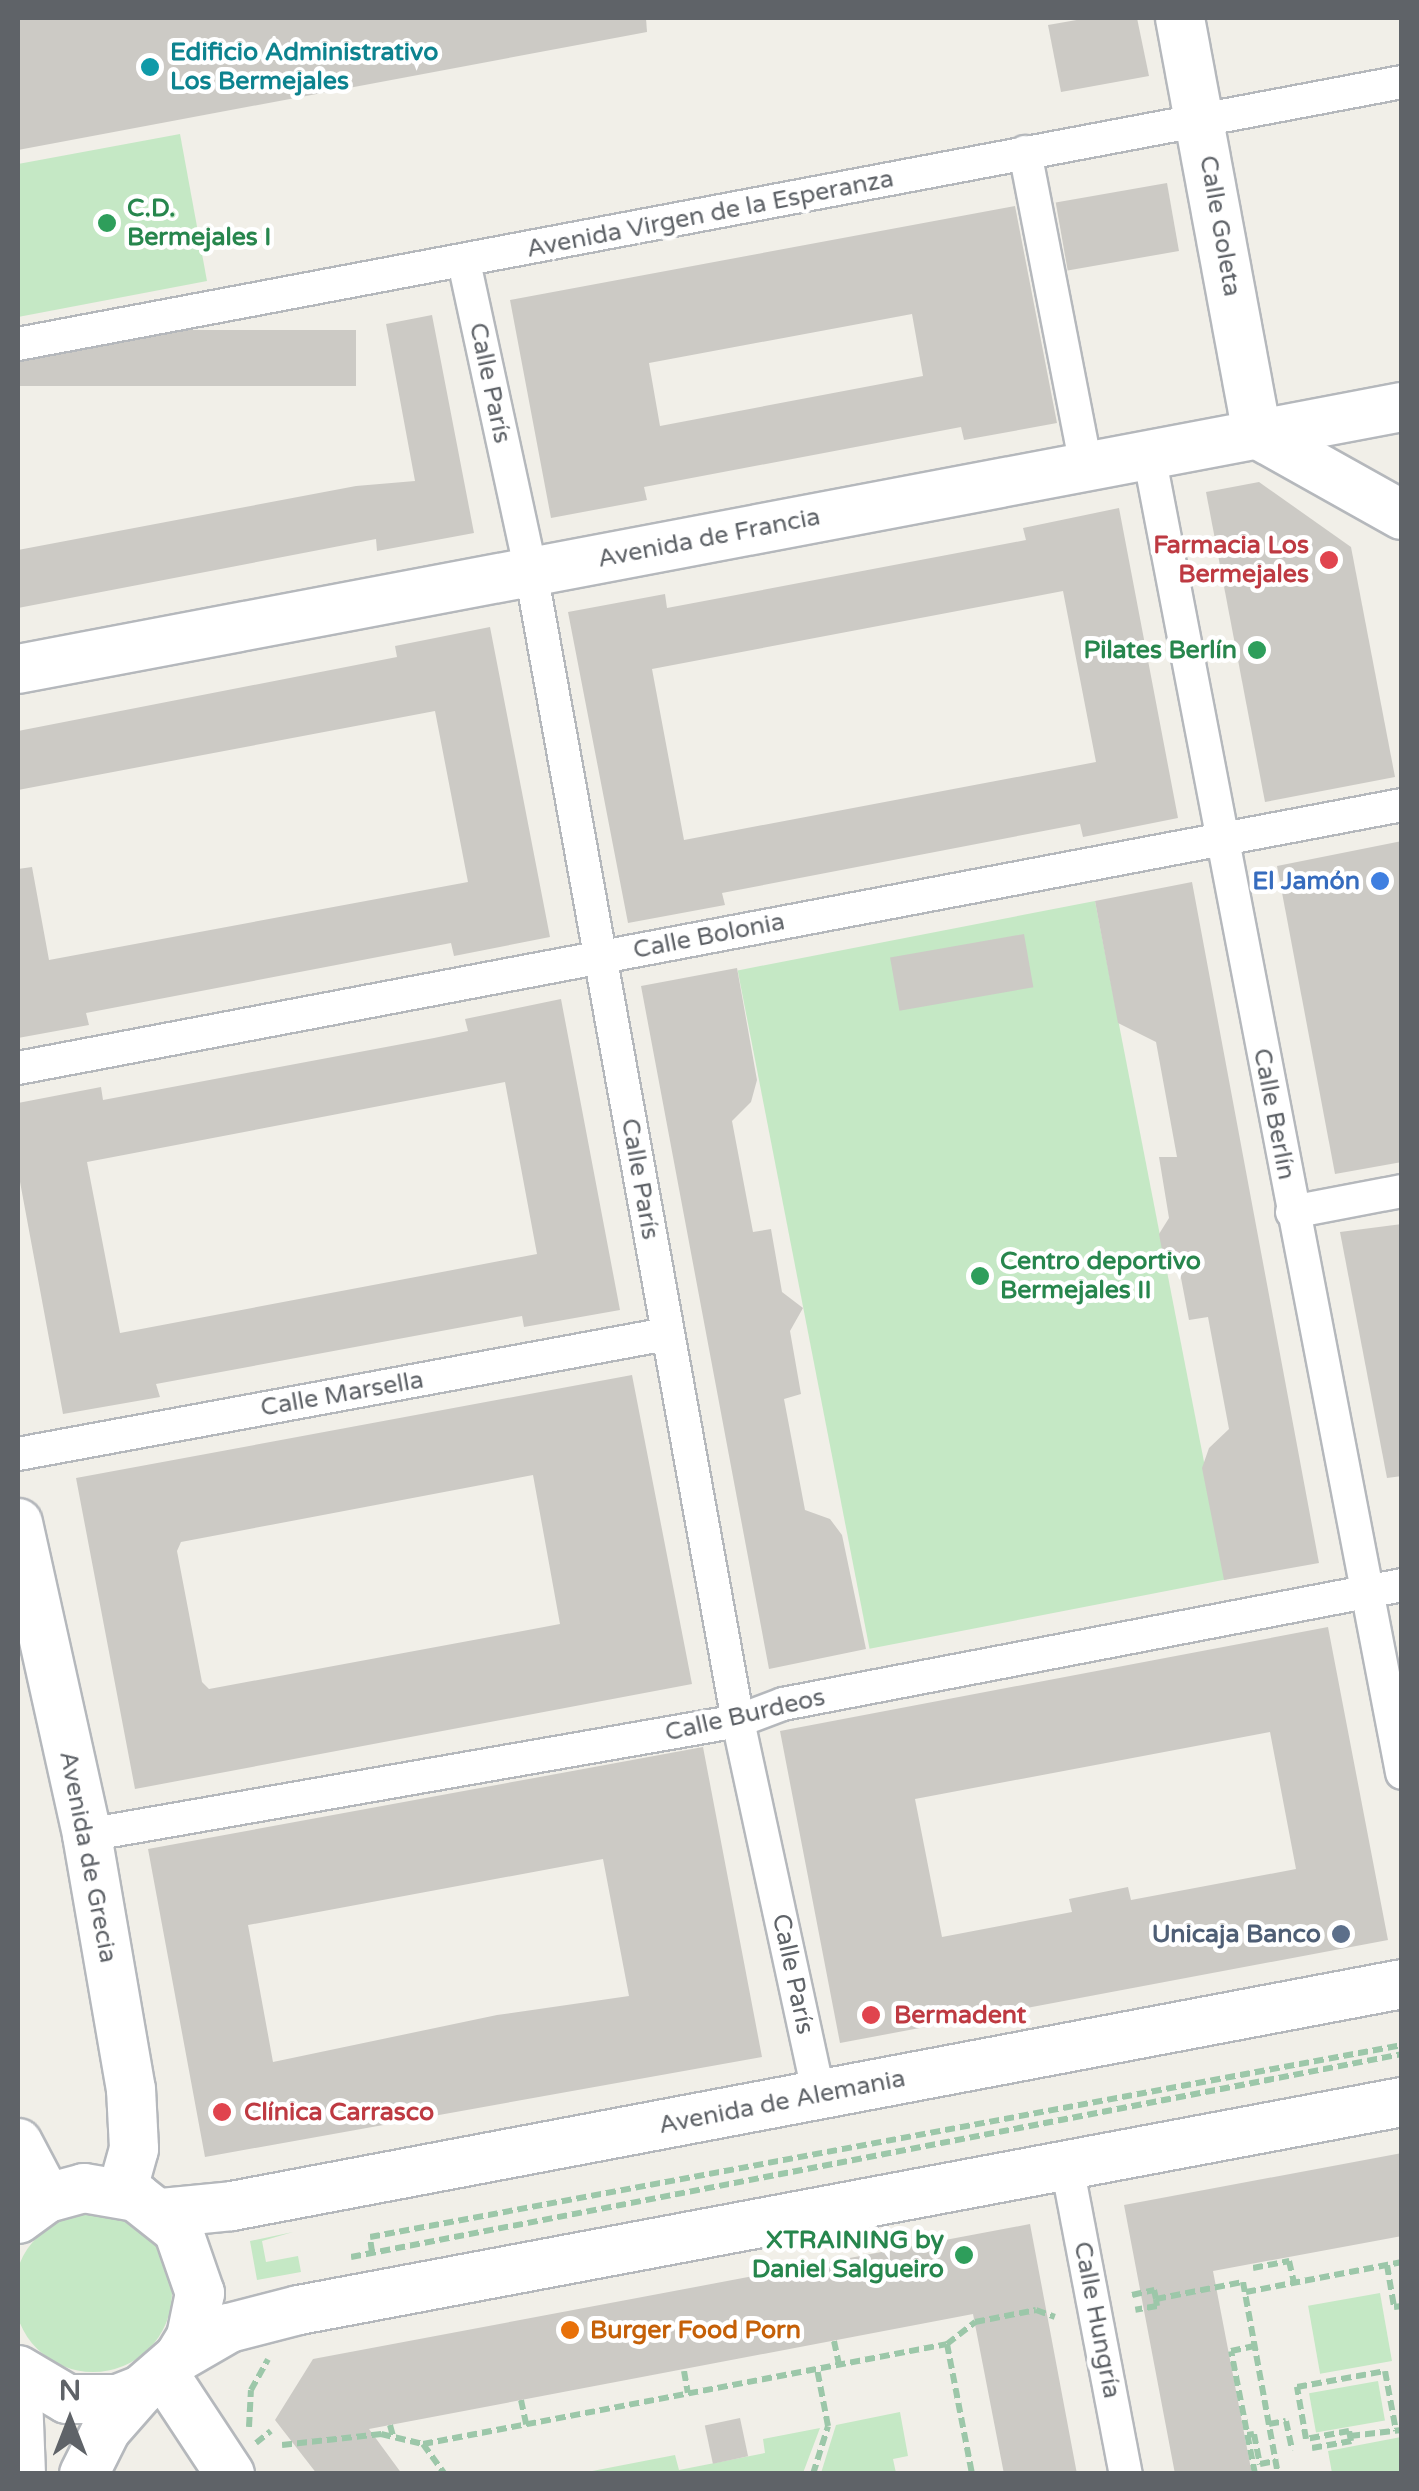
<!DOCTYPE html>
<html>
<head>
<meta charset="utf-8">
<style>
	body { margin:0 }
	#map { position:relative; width:1419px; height:2491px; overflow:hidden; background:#f1efe8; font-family:"Varela Round",sans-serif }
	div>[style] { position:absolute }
	.green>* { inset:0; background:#c5e8c5; transform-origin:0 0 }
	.round { border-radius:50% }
	.building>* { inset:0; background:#cccac5; transform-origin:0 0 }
	.path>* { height:6px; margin-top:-3px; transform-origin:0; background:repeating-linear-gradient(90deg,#9cc7a9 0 10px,transparent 0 15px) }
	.roads { filter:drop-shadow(2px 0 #b5b8bc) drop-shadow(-2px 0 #b5b8bc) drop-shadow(0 2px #b5b8bc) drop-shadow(0 -2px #b5b8bc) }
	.street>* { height:32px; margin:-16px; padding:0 16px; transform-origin:16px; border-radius:16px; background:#fff }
	.secondary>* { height:48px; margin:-24px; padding:0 24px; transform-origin:24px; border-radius:24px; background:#fff }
	.dots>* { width:28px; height:28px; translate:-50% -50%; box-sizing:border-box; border:5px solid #fff; border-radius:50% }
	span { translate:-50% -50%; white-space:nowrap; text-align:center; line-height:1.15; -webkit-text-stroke:9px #fff; paint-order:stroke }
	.culture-label { font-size:25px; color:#0d838f; font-weight:700 }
	.left { translate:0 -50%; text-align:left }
	.leisure-label { font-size:25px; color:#27864d; font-weight:700 }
	.right { translate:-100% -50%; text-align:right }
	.street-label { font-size:25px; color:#5f6368 }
	.health-label { font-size:25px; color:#be3a42; font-weight:700 }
	.shop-label { font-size:25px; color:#366cbe; font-weight:700 }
	.service-label { font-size:25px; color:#4e5e75; font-weight:700 }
	.food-label { font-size:25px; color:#c56008; font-weight:700 }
	.frame { position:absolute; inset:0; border:20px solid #5f6368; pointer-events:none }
	.north { position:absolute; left:20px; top:2371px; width:100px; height:100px; -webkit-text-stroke:8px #fff; paint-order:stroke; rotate:0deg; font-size:28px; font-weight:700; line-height:40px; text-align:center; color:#5f6368 }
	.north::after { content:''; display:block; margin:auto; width:35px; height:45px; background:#5f6368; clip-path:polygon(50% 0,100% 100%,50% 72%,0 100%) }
</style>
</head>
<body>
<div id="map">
	<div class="green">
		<i style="clip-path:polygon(180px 134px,207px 281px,18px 317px,18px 164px)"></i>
		<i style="left:1095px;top:901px;width:691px;height:364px;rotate:79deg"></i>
		<i class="round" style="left:14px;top:2214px;width:158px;height:158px"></i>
		<i style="clip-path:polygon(293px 2232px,262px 2241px,266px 2262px,298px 2256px,301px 2272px,257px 2280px,250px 2241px)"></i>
		<i style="left:1380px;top:2293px;width:69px;height:73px;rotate:80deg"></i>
		<i style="left:1378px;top:2381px;width:40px;height:70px;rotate:80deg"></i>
		<i style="clip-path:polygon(900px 2412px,908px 2456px,893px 2459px,896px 2473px,821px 2473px,836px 2425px)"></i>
		<i style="clip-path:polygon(820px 2428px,803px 2473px,582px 2473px,675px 2455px,679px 2470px,765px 2453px,763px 2439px)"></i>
		<i style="clip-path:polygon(1401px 2437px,1401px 2473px,1332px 2473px,1328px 2451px)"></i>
	</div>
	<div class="building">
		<i style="clip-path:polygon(18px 18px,646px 18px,647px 32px,18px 150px)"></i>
		<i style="clip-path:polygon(1088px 18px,1137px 18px,1149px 76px,1061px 92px,1048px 25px)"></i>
		<i style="left:1167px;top:183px;width:69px;height:113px;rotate:80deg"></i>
		<i style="clip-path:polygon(evenodd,1015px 206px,1057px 423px,964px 440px,961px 427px,644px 487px,647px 500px,551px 518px,510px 300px,1015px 206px,912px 314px,923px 376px,660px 426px,649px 363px,912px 314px)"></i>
		<i style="clip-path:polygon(432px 315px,474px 533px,377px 551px,376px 539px,18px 608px,18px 550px,356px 486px,415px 481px,386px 324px)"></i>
		<i style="left:356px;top:330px;width:56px;height:344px;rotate:90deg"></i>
		<i style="clip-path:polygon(1259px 482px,1351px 547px,1395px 777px,1265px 802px,1206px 492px)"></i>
		<i style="clip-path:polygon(evenodd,1119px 508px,1178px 818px,1083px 837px,1080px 824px,722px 893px,725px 905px,628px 923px,568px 612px,665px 594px,667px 608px,1026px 540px,1023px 528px,1119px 508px,1063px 591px,1096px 762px,684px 840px,652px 669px,1063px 591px)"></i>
		<i style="clip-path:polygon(490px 627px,550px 937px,454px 956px,451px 943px,86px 1013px,89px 1025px,18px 1038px,18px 869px,32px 867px,49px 960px,468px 882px,435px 711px,18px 790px,18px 731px,397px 657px,395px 646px)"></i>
		<i style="clip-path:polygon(1402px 841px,1402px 1162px,1335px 1174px,1277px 866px)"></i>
		<i style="clip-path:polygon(1192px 882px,1319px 1563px,1224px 1580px,1202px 1468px,1209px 1448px,1229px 1429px,1208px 1317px,1189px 1320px,1177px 1257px,1162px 1250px,1159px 1234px,1169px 1218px,1159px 1157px,1177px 1157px,1156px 1042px,1118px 1023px,1095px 901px)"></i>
		<i style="left:1024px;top:934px;width:54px;height:136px;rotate:80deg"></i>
		<i style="clip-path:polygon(737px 968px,757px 1080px,751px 1102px,732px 1121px,753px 1232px,771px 1229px,782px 1292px,803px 1308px,790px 1331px,801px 1394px,784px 1399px,805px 1510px,830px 1519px,842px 1535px,866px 1649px,769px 1669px,641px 986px)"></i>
		<i style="clip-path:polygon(evenodd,561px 999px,620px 1310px,524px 1327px,522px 1316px,156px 1384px,160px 1397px,63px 1414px,18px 1171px,18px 1103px,101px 1087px,103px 1100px,434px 1038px,468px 1031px,465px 1019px,561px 999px,505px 1082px,537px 1254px,120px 1333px,87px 1162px,505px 1082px)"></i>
		<i style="clip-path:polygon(1402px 1224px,1402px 1476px,1387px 1478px,1340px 1232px)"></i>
		<i style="clip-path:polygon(evenodd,632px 1375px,692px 1684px,135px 1789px,76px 1478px,632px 1375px,533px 1475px,560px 1624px,209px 1689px,202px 1682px,177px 1551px,181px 1542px,533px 1475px)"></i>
		<i style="clip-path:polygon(evenodd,1328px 1627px,1388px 1940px,840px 2043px,780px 1731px,1328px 1627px,1270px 1732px,1296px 1869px,1131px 1900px,1128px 1887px,1069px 1899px,1072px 1912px,942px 1937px,915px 1799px,1270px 1732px)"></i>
		<i style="clip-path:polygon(evenodd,703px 1747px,762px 2057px,205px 2157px,148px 1849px,703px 1747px,603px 1859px,629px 1996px,497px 2015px,273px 2062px,248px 1925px,603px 1859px)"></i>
		<i style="clip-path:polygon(1402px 2153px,1402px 2236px,1213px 2271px,1252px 2474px,1175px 2474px,1124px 2205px)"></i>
		<i style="clip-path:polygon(1030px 2224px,1077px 2474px,1004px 2474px,973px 2314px,369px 2429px,402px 2474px,317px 2474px,275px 2420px,313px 2359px)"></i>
		<i style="left:740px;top:2418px;width:39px;height:36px;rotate:78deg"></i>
	</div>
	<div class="path">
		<i style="left:372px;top:2252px;width:15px;rotate:-98deg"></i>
		<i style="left:370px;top:2237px;width:1050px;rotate:-10.54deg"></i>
		<i style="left:351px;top:2257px;width:1070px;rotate:-10.93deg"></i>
		<i style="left:1387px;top:2265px;width:43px;rotate:80.5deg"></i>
		<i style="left:1394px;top:2307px;width:8px;rotate:-7deg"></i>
		<i style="left:1253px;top:2268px;width:37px;rotate:-11deg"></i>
		<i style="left:1289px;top:2261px;width:23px;rotate:77deg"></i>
		<i style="left:1246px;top:2292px;width:159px;rotate:-10.9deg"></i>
		<i style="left:1132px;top:2295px;width:23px;rotate:-13deg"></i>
		<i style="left:1154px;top:2290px;width:9px;rotate:77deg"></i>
		<i style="left:1156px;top:2299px;width:7px;rotate:82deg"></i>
		<i style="left:1157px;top:2306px;width:22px;rotate:170deg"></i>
		<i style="left:1156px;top:2299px;width:89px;rotate:-11.1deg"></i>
		<i style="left:1243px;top:2282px;width:195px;rotate:79.7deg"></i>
		<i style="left:834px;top:2341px;width:25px;rotate:78deg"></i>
		<i style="left:947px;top:2344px;width:36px;rotate:-38deg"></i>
		<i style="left:975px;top:2322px;width:62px;rotate:-11.1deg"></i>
		<i style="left:1036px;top:2310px;width:20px;rotate:20deg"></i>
		<i style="left:684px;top:2371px;width:22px;rotate:80deg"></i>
		<i style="left:521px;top:2400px;width:25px;rotate:78deg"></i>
		<i style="left:1269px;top:2424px;width:17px;rotate:-10deg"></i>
		<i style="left:1286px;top:2421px;width:30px;rotate:78deg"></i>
		<i style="left:390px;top:2425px;width:11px;rotate:75deg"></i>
		<i style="left:249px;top:2427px;width:37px;rotate:-87deg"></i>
		<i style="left:251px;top:2390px;width:35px;rotate:-61deg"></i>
		<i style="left:1247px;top:2435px;width:7px;rotate:-8deg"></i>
		<i style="left:1254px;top:2434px;width:31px;rotate:79deg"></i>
		<i style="left:1260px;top:2464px;width:16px;rotate:-11deg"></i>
		<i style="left:1350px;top:2436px;width:52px;rotate:-6.6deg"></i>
		<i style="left:256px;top:2443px;width:19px;rotate:-39deg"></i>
		<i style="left:423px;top:2444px;width:37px;rotate:54deg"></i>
		<i style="left:282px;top:2445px;width:100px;rotate:-6.3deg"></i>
		<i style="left:381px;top:2434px;width:43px;rotate:13.4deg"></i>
		<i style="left:423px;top:2444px;width:533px;rotate:-10.8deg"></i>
		<i style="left:947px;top:2344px;width:132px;rotate:79.1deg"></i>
		<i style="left:1312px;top:2448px;width:40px;rotate:-10deg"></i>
		<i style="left:1351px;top:2441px;width:10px;rotate:-101deg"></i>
		<i style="left:1349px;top:2431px;width:44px;rotate:169.5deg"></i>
		<i style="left:1306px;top:2439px;width:53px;rotate:-99.8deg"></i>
		<i style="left:1297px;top:2387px;width:89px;rotate:-10.3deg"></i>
		<i style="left:1385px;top:2371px;width:61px;rotate:79.6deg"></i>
		<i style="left:813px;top:2474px;width:50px;rotate:-72.6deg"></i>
		<i style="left:828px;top:2426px;width:58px;rotate:-100.9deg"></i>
		<i style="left:1255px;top:2474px;width:125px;rotate:-101deg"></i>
		<i style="left:1231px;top:2351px;width:25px;rotate:-12deg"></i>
	</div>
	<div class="roads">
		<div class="street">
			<i style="left:1025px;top:152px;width:321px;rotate:79deg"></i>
			<i style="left:464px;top:262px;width:317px;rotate:77.8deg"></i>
			<i style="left:531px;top:572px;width:1167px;rotate:79.79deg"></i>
			<i style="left:738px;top:1721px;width:383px;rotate:77.8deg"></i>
			<i style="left:18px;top:344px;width:1409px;rotate:-10.72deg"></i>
			<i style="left:1149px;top:455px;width:1342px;rotate:79.13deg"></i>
			<i style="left:18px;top:1068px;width:1409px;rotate:-10.76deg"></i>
			<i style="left:1292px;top:1212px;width:112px;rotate:-10.8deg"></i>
			<i style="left:18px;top:1454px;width:660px;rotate:-10.48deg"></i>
			<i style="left:87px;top:1835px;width:661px;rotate:-9.93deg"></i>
			<i style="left:738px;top:1721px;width:48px;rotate:-20.7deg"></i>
			<i style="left:783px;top:1704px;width:630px;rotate:-10.88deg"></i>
			<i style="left:1067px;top:2166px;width:314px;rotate:79.2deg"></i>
		</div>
		<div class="secondary">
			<i style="left:1180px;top:18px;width:423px;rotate:79.5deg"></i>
			<i style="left:1257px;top:434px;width:166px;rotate:29.2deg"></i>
			<i style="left:18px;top:669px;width:1409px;rotate:-10.72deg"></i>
			<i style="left:18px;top:1523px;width:320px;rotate:77.5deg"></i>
			<i style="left:87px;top:1835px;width:258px;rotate:80.2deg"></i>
			<i style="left:131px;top:2089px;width:60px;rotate:87.1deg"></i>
			<i style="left:134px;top:2149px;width:45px;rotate:105.6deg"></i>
			<i style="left:18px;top:2143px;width:62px;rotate:62.2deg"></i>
			<i style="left:162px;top:2213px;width:70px;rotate:-5.7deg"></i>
			<i style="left:232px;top:2206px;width:1191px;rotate:-10.74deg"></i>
			<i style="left:18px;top:2219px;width:36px;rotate:-36deg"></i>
			<i style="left:47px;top:2198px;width:38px;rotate:-15deg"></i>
			<i style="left:84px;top:2188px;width:53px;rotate:9.8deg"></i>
			<i style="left:136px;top:2197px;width:53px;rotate:38.2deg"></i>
			<i style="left:178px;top:2230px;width:67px;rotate:70.8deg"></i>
			<i style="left:200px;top:2293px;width:45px;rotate:101.6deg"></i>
			<i style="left:191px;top:2337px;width:23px;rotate:121deg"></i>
			<i style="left:179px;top:2357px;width:50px;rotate:139deg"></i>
			<i style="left:141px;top:2390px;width:26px;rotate:159deg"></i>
			<i style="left:117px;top:2399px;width:50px;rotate:180deg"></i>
			<i style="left:67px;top:2399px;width:57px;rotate:-149.4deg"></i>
			<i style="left:179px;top:2357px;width:58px;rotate:-30.1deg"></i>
			<i style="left:229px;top:2328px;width:72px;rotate:-14.4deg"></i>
			<i style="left:299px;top:2310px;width:1122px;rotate:-10.68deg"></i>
			<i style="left:164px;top:2374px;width:120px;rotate:56.6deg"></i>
			<i style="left:18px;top:2396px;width:78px;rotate:87.8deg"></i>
			<i style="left:84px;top:2474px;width:49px;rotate:-63.4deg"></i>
			<i style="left:106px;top:2430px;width:53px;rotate:-48.8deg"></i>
		</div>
	</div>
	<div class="dots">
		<i style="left:150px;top:67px;background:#0f9aa8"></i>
		<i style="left:107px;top:223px;background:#2e9e5b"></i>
		<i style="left:1329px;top:560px;background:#e0444e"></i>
		<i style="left:1257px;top:650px;background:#2e9e5b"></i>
		<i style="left:1380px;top:881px;background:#3f7fe0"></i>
		<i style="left:980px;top:1276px;background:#2e9e5b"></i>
		<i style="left:1341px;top:1934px;background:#5c6f8a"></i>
		<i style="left:871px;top:2015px;background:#e0444e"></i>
		<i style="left:222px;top:2112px;background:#e0444e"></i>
		<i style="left:964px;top:2255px;background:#2e9e5b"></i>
		<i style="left:570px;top:2330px;background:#e8710a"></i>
	</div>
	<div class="culture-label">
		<span class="left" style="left:170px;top:67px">Edificio Administrativo<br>Los Bermejales</span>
	</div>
	<div class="leisure-label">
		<span class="left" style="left:127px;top:223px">C.D.<br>Bermejales I</span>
		<span class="right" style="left:1237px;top:650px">Pilates Berlín</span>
		<span class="left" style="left:1000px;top:1276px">Centro deportivo<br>Bermejales II</span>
		<span class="right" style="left:944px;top:2255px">XTRAINING by<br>Daniel Salgueiro</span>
	</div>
	<div class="street-label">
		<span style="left:710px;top:214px;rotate:-11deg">Avenida Virgen de la Esperanza</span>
		<span style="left:1220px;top:226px;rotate:80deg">Calle Goleta</span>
		<span style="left:490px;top:383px;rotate:78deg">Calle París</span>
		<span style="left:709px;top:538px;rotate:-11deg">Avenida de Francia</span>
		<span style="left:709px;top:936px;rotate:-11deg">Calle Bolonia</span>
		<span style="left:1274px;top:1114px;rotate:79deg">Calle Berlín</span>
		<span style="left:640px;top:1179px;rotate:80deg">Calle París</span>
		<span style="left:342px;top:1394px;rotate:-10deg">Calle Marsella</span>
		<span style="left:745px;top:1715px;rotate:-13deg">Calle Burdeos</span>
		<span style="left:88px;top:1857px;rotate:79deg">Avenida de Grecia</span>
		<span style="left:793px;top:1974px;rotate:78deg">Calle París</span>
		<span style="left:782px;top:2102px;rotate:-11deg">Avenida de Alemania</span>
		<span style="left:1097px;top:2320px;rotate:79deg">Calle Hungría</span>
	</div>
	<div class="health-label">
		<span class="right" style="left:1309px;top:560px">Farmacia Los<br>Bermejales</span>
		<span class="left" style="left:894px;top:2015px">Bermadent</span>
		<span class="left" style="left:244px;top:2112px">Clínica Carrasco</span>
	</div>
	<div class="shop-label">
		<span class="right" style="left:1360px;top:881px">El Jamón</span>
	</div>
	<div class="service-label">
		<span class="right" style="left:1321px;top:1934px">Unicaja Banco</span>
	</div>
	<div class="food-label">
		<span class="left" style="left:590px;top:2330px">Burger Food Porn</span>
	</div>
	<div class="frame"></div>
	<div class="north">N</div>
</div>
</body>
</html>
